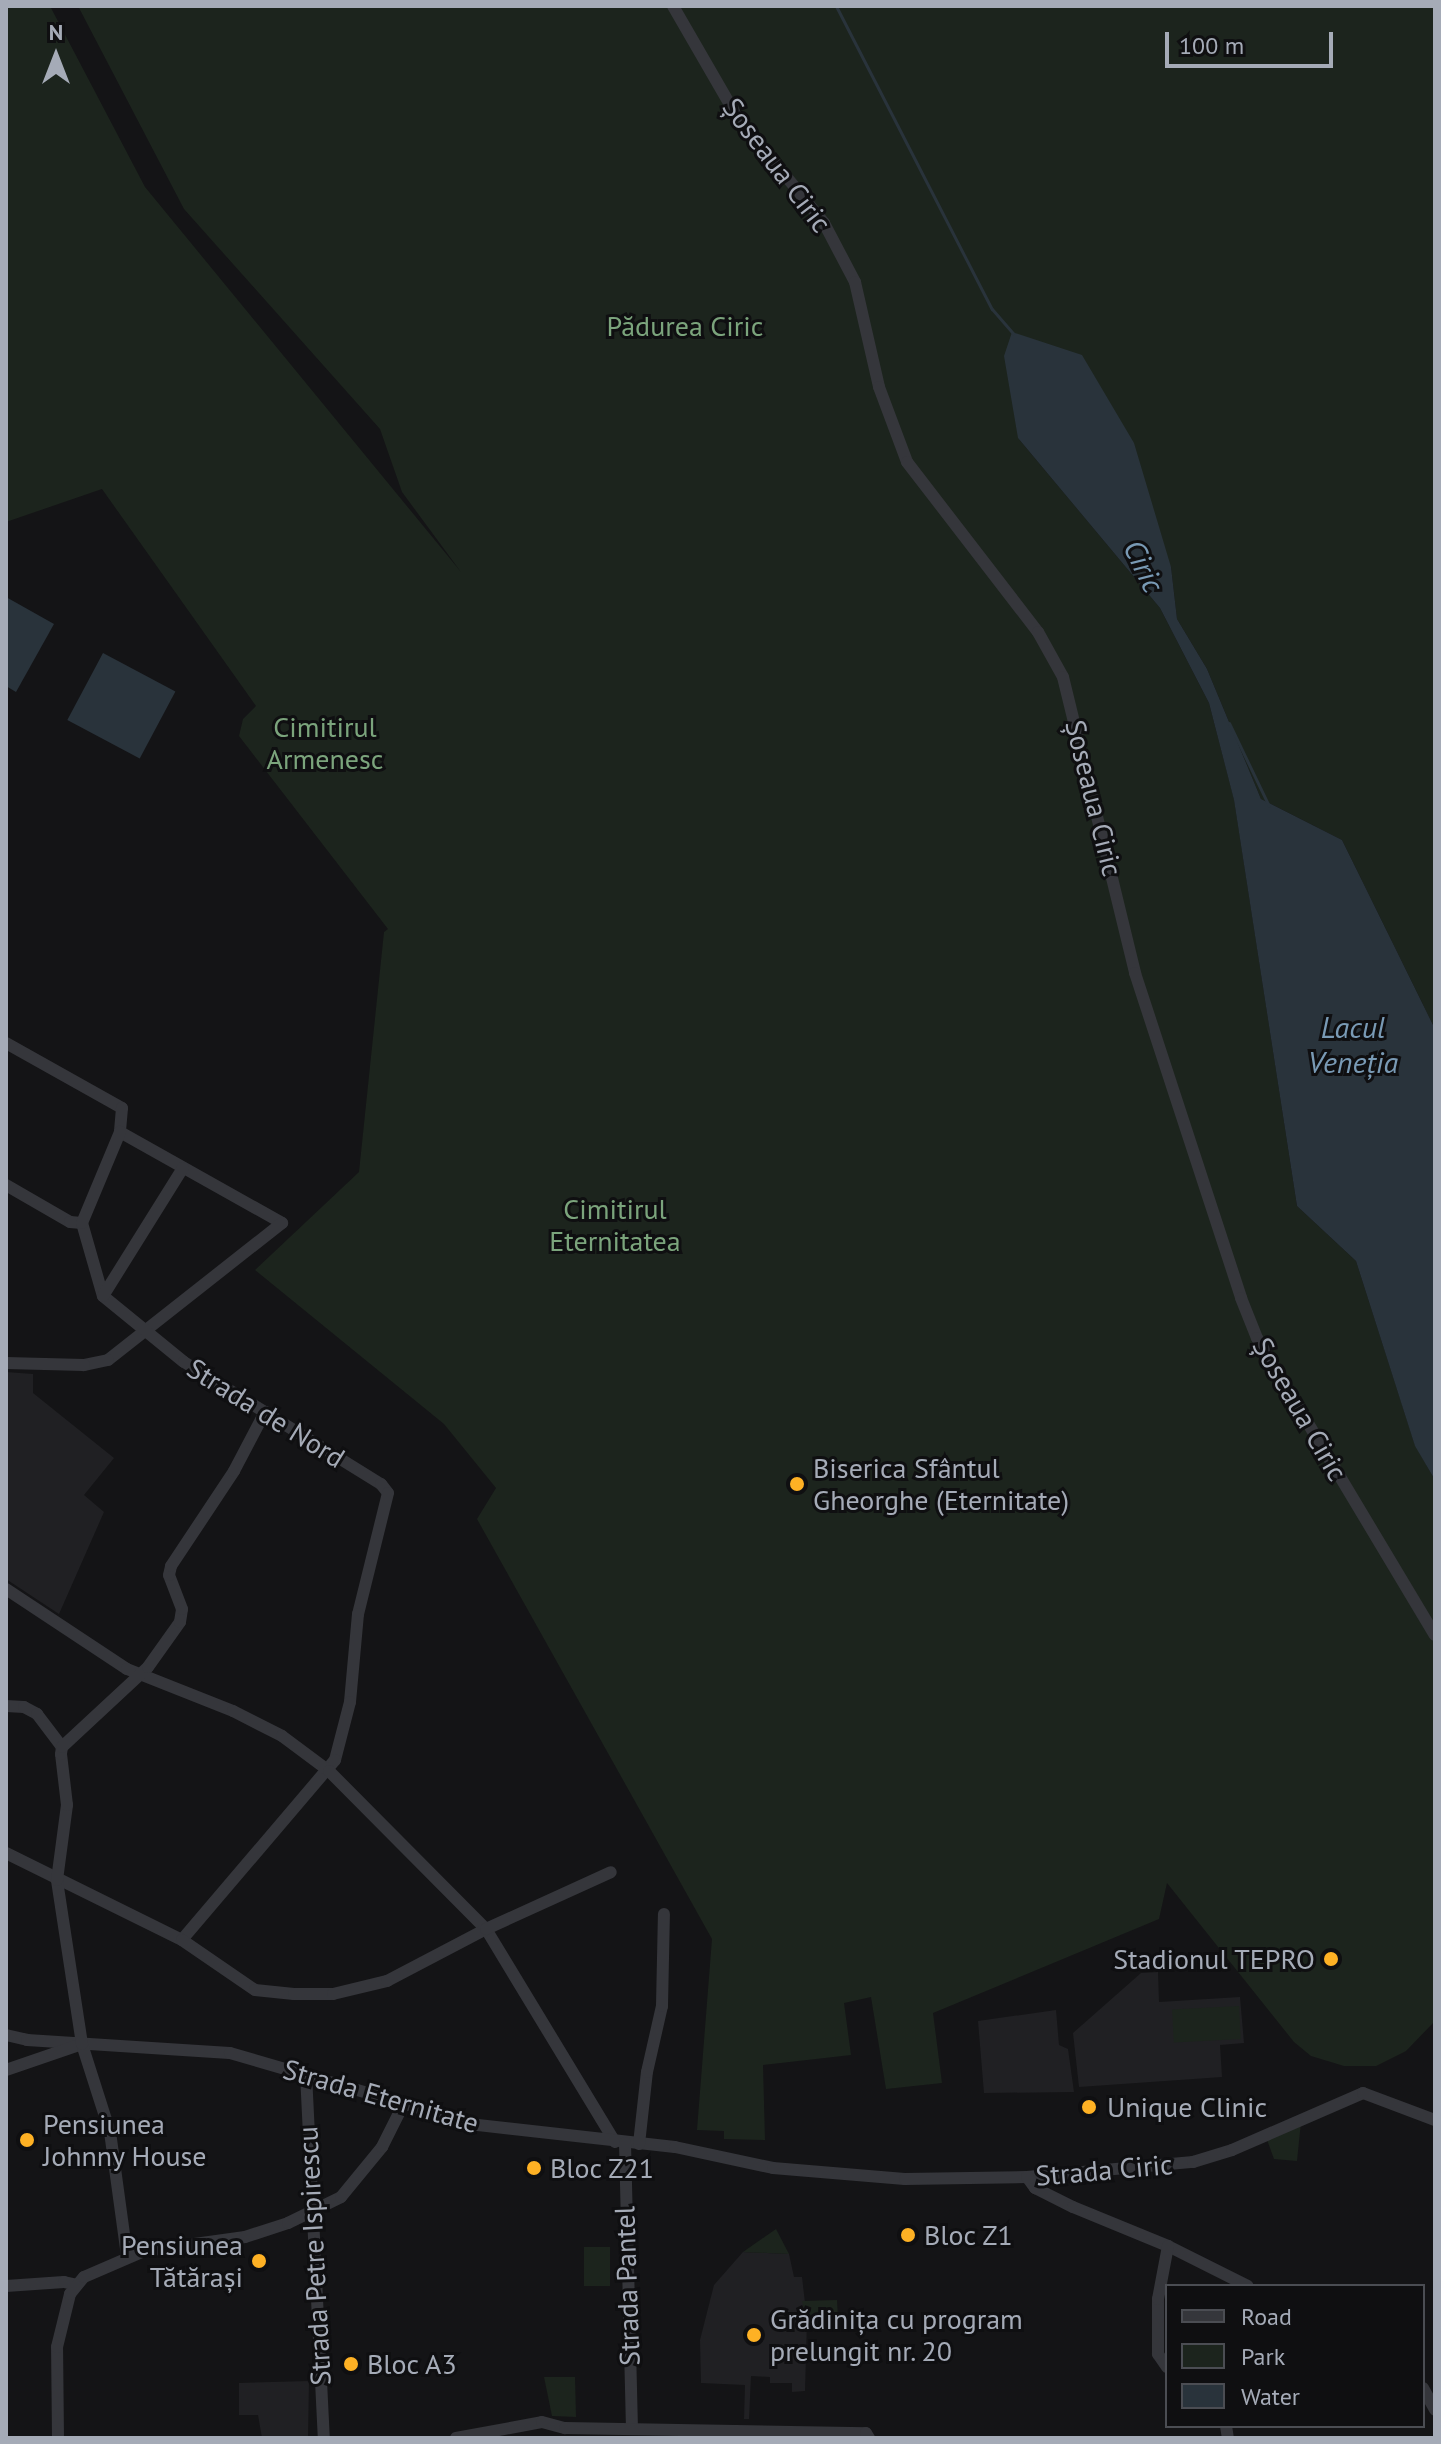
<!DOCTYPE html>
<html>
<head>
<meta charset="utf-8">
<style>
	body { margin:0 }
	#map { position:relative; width:1441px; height:2444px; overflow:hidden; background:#141416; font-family:"PT Sans",sans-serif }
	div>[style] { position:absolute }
	.built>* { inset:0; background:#202023 }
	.green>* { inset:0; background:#1c241d; transform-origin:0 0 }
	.water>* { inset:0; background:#29333b; transform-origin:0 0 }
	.stream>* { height:3px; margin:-1.5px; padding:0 1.5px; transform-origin:1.5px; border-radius:1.5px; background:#29333b }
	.minor>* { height:12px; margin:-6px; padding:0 6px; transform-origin:6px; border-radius:6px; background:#35363b }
	.dots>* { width:22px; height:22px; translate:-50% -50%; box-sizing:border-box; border:4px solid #0f0f11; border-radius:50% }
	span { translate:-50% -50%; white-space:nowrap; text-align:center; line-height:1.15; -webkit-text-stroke:6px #0f0f11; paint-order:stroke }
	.street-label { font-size:28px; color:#a5abb7 }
	.park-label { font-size:28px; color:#7ba47c }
	.poi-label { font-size:28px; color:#a5abb7 }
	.left { translate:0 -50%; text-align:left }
	.right { translate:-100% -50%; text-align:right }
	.water-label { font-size:30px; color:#799ab5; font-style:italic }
	.frame { position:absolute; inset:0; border:8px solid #a5abb7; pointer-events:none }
	.legend { position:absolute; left:1165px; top:2284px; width:260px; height:144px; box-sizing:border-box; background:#0f0f11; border:2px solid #4b4d53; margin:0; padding:10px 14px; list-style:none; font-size:24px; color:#a5abb7 }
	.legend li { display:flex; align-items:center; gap:16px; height:40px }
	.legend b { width:40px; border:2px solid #4b4d53 }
	.north { position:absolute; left:16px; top:16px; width:80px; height:80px; -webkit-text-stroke:6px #0f0f11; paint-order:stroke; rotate:0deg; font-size:22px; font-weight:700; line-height:32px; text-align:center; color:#a5abb7 }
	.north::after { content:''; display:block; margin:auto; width:28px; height:36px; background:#a5abb7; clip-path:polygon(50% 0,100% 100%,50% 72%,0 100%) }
	.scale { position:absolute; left:1165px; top:32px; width:168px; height:36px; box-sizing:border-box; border:4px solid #a5abb7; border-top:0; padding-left:10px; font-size:24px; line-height:28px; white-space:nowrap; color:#a5abb7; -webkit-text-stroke:6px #0f0f11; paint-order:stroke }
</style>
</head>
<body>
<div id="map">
	<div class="built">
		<i style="clip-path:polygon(6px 1372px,33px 1374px,33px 1393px,114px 1458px,84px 1495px,104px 1512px,59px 1614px,6px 1579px)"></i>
		<i style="clip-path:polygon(1158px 1972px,1159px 2002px,1240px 1997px,1244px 2043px,1220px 2045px,1222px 2077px,1079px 2087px,1073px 2033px,1141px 1973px)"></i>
		<i style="clip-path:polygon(1056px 2010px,1059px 2045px,1068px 2049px,1074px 2092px,984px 2093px,978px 2021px)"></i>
		<i style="clip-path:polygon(743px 2252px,789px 2254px,794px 2277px,802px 2277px,807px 2320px,805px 2391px,792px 2392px,792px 2383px,770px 2383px,770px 2377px,751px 2376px,749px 2419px,744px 2419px,745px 2385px,701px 2383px,700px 2340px,714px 2285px)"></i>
		<i style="clip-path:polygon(309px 2381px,308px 2438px,262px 2438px,258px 2415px,239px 2415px,239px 2383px)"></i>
	</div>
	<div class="green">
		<i style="clip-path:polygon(6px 6px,50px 6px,145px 187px,461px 572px,402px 492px,380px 429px,184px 209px,78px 6px,1435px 6px,1435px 1029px,1342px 840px,1261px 799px,1207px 669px,1177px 619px,1171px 567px,1018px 438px,1160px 608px,1209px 703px,1234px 799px,1297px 1206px,1356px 1261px,1415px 1445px,1435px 1480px,1435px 2021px,1406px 2051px,1376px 2066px,1344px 2066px,1311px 2056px,1294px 2042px,1167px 1883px,1159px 1919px,933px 2013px,942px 2083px,886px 2089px,871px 1997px,844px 2003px,851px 2055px,763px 2065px,765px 2140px,724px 2139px,724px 2131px,697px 2130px,712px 1939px,477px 1519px,496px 1488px,444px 1424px,255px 1270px,359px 1172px,384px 932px,388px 929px,239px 736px,243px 719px,256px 706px,102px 489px,6px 522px)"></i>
		<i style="left:1239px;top:2006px;width:33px;height:67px;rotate:87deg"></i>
		<i style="clip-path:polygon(1301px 2122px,1297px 2161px,1274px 2159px,1266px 2137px)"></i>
		<i style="clip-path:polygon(776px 2229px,789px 2254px,743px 2252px)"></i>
		<i style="left:610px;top:2247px;width:39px;height:26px;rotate:90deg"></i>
		<i style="clip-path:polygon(837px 2300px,838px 2319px,807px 2320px,802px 2301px)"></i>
		<i style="clip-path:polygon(544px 2377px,575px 2377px,576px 2417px,552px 2416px)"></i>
	</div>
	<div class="water">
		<i style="clip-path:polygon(1012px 332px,1082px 355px,1134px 443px,1171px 567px,1177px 619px,1207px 669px,1261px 799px,1342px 840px,1435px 1029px,1435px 1480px,1415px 1446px,1356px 1261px,1297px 1206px,1234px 800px,1209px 703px,1160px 608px,1018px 438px,1004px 356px)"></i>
		<i style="clip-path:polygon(6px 597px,54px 624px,16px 692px,6px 686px)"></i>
		<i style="left:103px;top:653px;width:82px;height:76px;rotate:28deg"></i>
	</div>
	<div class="stream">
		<i style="left:836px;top:6px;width:341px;rotate:62.8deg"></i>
		<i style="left:992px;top:309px;width:32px;rotate:49deg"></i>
		<i style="left:1229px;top:723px;width:92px;rotate:64.3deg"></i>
	</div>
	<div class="minor">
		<i style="left:673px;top:6px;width:126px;rotate:60deg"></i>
		<i style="left:736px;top:115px;width:139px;rotate:50.8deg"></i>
		<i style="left:824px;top:223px;width:67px;rotate:62.3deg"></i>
		<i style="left:855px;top:282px;width:108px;rotate:77.1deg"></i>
		<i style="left:879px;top:387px;width:80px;rotate:69.5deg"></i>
		<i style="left:907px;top:462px;width:215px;rotate:52.4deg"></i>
		<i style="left:1038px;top:632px;width:51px;rotate:60.9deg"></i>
		<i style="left:1063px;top:677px;width:305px;rotate:76.3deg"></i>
		<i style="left:1135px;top:973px;width:342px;rotate:71.9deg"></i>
		<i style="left:1241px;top:1298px;width:43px;rotate:68.2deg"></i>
		<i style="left:1257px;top:1338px;width:346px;rotate:59.1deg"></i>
		<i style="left:6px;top:1043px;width:133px;rotate:29.3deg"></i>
		<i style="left:122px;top:1108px;width:24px;rotate:95deg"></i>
		<i style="left:120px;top:1132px;width:186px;rotate:29.3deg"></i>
		<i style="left:282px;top:1223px;width:221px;rotate:141.8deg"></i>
		<i style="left:108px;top:1360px;width:25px;rotate:168deg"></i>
		<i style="left:84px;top:1365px;width:78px;rotate:-178.5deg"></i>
		<i style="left:6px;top:1185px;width:74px;rotate:30deg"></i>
		<i style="left:70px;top:1222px;width:12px;rotate:5deg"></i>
		<i style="left:82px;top:1223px;width:76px;rotate:74deg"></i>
		<i style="left:82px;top:1223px;width:99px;rotate:-67.3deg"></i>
		<i style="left:103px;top:1296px;width:104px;rotate:39.2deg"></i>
		<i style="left:184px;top:1362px;width:232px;rotate:31.8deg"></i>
		<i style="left:381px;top:1484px;width:11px;rotate:52deg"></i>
		<i style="left:388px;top:1493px;width:125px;rotate:103.9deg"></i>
		<i style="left:358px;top:1614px;width:88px;rotate:95.2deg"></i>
		<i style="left:350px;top:1702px;width:60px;rotate:104.5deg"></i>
		<i style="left:335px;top:1760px;width:236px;rotate:130.4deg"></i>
		<i style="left:103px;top:1296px;width:151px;rotate:-58deg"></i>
		<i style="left:6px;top:1589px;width:145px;rotate:33.5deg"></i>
		<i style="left:127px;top:1669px;width:114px;rotate:21.6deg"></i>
		<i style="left:233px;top:1711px;width:55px;rotate:27deg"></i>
		<i style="left:282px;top:1736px;width:59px;rotate:36.7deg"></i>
		<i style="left:329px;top:1771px;width:223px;rotate:45.2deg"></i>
		<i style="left:486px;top:1929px;width:249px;rotate:58.8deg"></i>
		<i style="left:6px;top:1706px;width:18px;rotate:3deg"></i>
		<i style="left:24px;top:1707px;width:15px;rotate:28deg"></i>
		<i style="left:37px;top:1714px;width:41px;rotate:52.9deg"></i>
		<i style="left:6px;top:1853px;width:196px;rotate:26.3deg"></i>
		<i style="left:182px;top:1940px;width:88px;rotate:34.4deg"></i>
		<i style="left:255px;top:1990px;width:39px;rotate:6deg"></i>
		<i style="left:294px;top:1994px;width:39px"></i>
		<i style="left:333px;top:1994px;width:56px;rotate:-13.5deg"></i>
		<i style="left:387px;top:1981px;width:112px;rotate:-27.7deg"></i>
		<i style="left:486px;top:1929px;width:137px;rotate:-24.5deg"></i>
		<i style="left:6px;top:2035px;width:22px;rotate:13deg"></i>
		<i style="left:27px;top:2040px;width:203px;rotate:3.7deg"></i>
		<i style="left:230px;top:2053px;width:258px;rotate:16.2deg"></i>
		<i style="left:478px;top:2125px;width:198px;rotate:6.4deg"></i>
		<i style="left:675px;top:2147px;width:100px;rotate:12.1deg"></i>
		<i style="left:773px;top:2168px;width:132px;rotate:4.8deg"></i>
		<i style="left:905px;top:2179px;width:122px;rotate:-0.9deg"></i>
		<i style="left:1027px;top:2177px;width:167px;rotate:-5.2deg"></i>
		<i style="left:1193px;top:2162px;width:41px;rotate:-17.1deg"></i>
		<i style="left:1232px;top:2150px;width:143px;rotate:-23.5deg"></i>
		<i style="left:1363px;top:2093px;width:77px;rotate:20.6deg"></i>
		<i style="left:6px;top:2070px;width:74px;rotate:-18.9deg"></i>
		<i style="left:306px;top:2074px;width:364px;rotate:87.2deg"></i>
		<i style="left:625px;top:2143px;width:285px;rotate:88.6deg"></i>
		<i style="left:639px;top:2144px;width:72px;rotate:-83.7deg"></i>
		<i style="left:647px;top:2072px;width:68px;rotate:-77.2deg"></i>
		<i style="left:662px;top:2006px;width:92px;rotate:-88.8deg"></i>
		<i style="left:1027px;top:2177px;width:14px;rotate:54deg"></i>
		<i style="left:1035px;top:2188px;width:42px;rotate:26.6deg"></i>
		<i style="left:1073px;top:2207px;width:103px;rotate:22.3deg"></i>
		<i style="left:1168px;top:2246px;width:89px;rotate:26.6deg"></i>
		<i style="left:127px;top:2256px;width:125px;rotate:-97.8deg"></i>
		<i style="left:110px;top:2132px;width:92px;rotate:-107.7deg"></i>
		<i style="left:82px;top:2044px;width:166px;rotate:-98.7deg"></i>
		<i style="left:57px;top:1880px;width:76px;rotate:-82.4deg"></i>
		<i style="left:67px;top:1805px;width:51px;rotate:-96.7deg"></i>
		<i style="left:61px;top:1754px;width:7px;rotate:-82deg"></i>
		<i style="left:62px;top:1747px;width:117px;rotate:-42.9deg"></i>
		<i style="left:148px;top:1667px;width:55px;rotate:-54.6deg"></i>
		<i style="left:180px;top:1622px;width:13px;rotate:-81deg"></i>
		<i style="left:182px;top:1609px;width:36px;rotate:-111deg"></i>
		<i style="left:169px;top:1575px;width:9px;rotate:-77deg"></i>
		<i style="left:171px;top:1566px;width:114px;rotate:-56.4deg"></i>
		<i style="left:234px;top:1471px;width:67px;rotate:-62.3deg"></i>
		<i style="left:6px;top:2286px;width:58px;rotate:-3.9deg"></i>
		<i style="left:64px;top:2282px;width:13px;rotate:13deg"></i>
		<i style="left:1167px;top:2367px;width:16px;rotate:-125deg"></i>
		<i style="left:1158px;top:2354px;width:55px;rotate:-90deg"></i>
		<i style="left:1158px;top:2299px;width:54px;rotate:-79.3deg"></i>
		<i style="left:1423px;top:2388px;width:25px;rotate:61deg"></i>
		<i style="left:1226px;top:2426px;width:12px;rotate:81deg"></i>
		<i style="left:58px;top:2438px;width:91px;rotate:-90.6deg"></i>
		<i style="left:57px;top:2347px;width:55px;rotate:-76.2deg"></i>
		<i style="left:70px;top:2294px;width:22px;rotate:-51deg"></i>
		<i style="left:84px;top:2277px;width:65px;rotate:-23.4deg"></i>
		<i style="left:144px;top:2251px;width:102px;rotate:-7.9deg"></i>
		<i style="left:245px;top:2237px;width:45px;rotate:-18deg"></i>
		<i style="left:288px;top:2223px;width:59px;rotate:-26.1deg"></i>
		<i style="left:341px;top:2197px;width:65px;rotate:-50.6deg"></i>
		<i style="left:382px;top:2147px;width:47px;rotate:-63.4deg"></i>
		<i style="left:456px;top:2438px;width:87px;rotate:-10.5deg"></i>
		<i style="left:542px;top:2422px;width:24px;rotate:15deg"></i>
		<i style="left:565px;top:2428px;width:301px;rotate:1deg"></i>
		<i style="left:866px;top:2433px;width:6px;rotate:59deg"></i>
	</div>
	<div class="dots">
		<i style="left:797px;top:1484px;background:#feb124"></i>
		<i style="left:1331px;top:1959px;background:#feb124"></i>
		<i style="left:1089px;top:2107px;background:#feb124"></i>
		<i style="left:27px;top:2140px;background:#feb124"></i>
		<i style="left:534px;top:2168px;background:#feb124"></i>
		<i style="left:908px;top:2235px;background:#feb124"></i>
		<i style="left:259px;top:2261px;background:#feb124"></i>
		<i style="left:754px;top:2335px;background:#feb124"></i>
		<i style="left:351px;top:2364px;background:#feb124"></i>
	</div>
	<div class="street-label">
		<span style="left:777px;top:165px;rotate:53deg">Șoseaua Ciric</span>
		<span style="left:1094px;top:798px;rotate:76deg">Șoseaua Ciric</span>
		<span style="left:1300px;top:1409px;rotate:60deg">Șoseaua Ciric</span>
		<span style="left:266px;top:1413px;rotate:32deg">Strada de Nord</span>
		<span style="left:381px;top:2096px;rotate:16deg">Strada Eternitate</span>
		<span style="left:1104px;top:2170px;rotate:-5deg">Strada Ciric</span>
		<span style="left:314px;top:2256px;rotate:-93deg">Strada Petre Ispirescu</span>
		<span style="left:627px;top:2286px;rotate:-92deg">Strada Pantel</span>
	</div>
	<div class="park-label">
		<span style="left:685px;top:326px">Pădurea Ciric</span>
		<span style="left:325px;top:743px">Cimitirul<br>Armenesc</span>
		<span style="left:615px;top:1225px">Cimitirul<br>Eternitatea</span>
	</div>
	<div class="poi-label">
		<span class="left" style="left:813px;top:1484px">Biserica Sfântul<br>Gheorghe (Eternitate)</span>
		<span class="right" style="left:1315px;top:1959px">Stadionul TEPRO</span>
		<span class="left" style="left:1107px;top:2107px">Unique Clinic</span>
		<span class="left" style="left:43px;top:2140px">Pensiunea<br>Johnny House</span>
		<span class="left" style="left:550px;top:2168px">Bloc Z21</span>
		<span class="left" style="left:924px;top:2235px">Bloc Z1</span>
		<span class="right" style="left:243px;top:2261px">Pensiunea<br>Tătărași</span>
		<span class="left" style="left:770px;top:2335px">Grădinița cu program<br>prelungit nr. 20</span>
		<span class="left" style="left:367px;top:2364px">Bloc A3</span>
	</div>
	<div class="water-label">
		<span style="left:1144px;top:566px;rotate:64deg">Ciric</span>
		<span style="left:1353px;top:1044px">Lacul<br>Veneția</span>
	</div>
	<div class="frame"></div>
	<ul class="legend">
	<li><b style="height:10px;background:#35363b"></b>Road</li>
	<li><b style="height:22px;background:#1c241d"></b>Park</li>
	<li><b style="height:22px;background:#29333b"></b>Water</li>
	</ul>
	<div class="north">N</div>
	<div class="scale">100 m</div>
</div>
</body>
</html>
